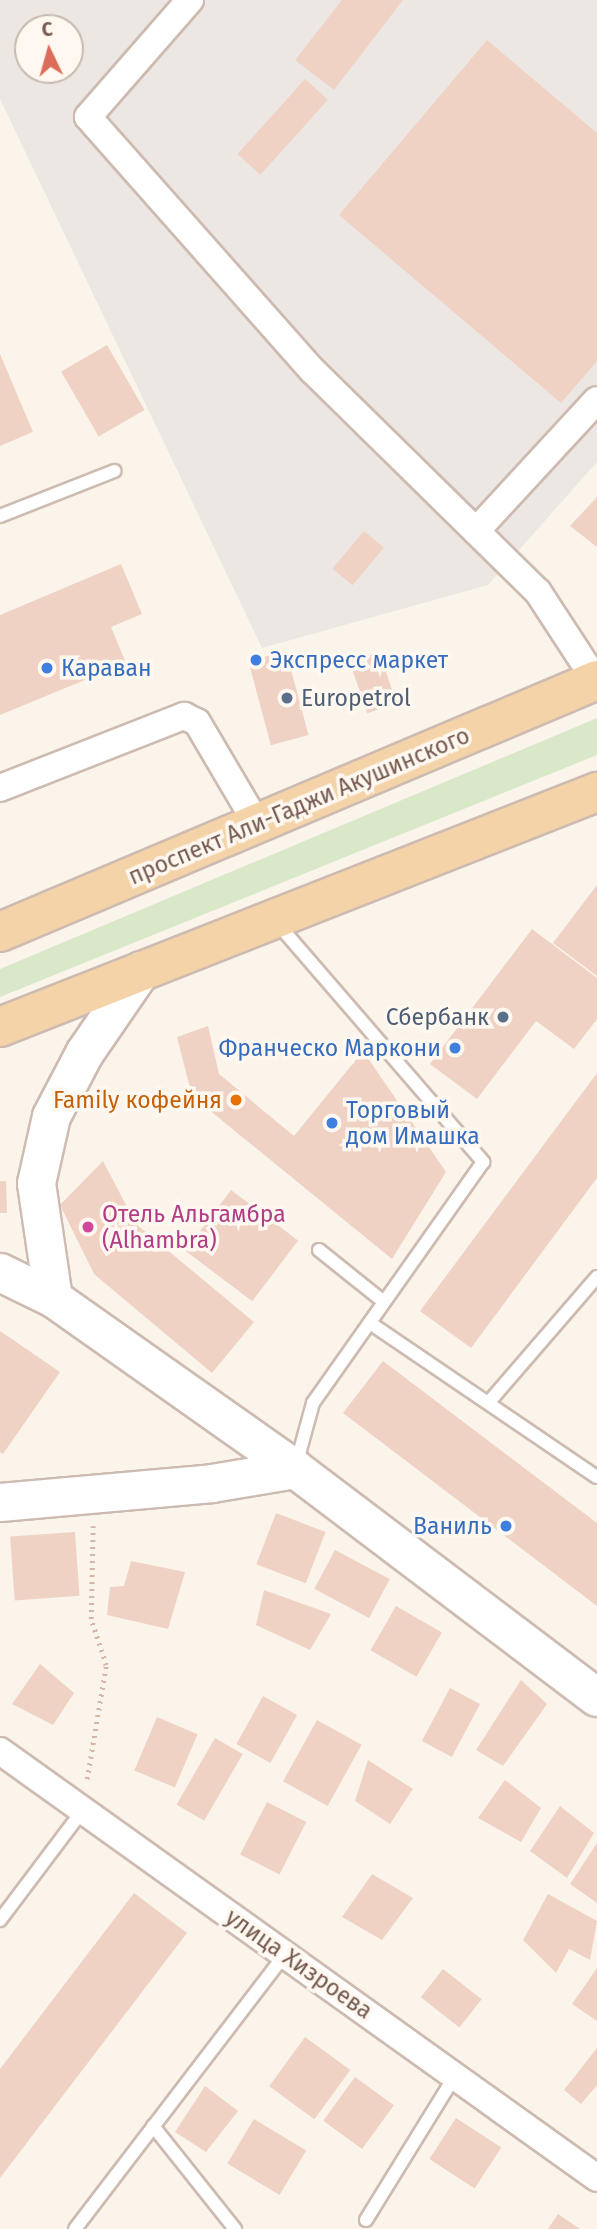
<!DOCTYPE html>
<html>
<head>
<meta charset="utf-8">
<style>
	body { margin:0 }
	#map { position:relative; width:597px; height:2229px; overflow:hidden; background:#fbf4eb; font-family:"Fira Sans",sans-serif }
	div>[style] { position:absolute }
	.industrial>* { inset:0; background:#ede7e3 }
	.green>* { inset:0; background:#d8e8c9 }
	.building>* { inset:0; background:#efd2c4; transform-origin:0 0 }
	.path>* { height:4.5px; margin-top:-2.25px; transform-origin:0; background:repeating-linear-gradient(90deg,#d4b5a7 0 2px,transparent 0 7px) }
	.roads { filter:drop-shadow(2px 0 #cdbbb1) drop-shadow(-2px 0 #cdbbb1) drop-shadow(0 2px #cdbbb1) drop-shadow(0 -2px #cdbbb1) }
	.service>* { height:12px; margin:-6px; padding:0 6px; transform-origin:6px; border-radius:6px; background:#fff }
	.minor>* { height:26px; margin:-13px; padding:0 13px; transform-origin:13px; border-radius:13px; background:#fff }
	.secondary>* { height:37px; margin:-18.5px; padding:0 18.5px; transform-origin:18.5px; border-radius:18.5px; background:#fff }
	.primary>* { height:38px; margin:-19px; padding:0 19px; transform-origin:19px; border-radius:19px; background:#f4d3a9 }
	.dots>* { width:19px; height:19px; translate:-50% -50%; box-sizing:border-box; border:4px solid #fef8f1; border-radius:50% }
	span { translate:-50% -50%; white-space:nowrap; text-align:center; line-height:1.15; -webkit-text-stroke:7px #fef8f1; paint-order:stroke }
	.shop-label { font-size:23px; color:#366cbe }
	.left { translate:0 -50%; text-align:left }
	.right { translate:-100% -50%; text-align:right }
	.service-label { font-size:23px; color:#4e5e75 }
	.street-label { font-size:23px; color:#755a4f }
	.food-label { font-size:23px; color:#c56008 }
	.hotel-label { font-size:23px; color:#b23c85 }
	.north { position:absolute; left:14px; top:14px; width:70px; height:70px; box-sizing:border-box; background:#fef8f1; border:2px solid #c7b9b0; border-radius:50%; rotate:355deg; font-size:19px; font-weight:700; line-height:28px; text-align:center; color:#755a4f }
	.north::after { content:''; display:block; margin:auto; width:24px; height:32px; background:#db6e5a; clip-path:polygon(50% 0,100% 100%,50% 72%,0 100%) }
</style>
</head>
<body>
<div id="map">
	<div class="industrial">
		<i style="clip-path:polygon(evenodd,0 0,597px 0,597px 462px,488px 585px,262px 648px,0 99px,0 0,28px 28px,70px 28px,70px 70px,28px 70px,28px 28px)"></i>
	</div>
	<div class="green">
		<i style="clip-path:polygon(597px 718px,597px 755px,0 997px,0 969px)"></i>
	</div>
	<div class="building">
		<i style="clip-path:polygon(342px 0,403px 0,334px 90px,295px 60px)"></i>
		<i style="clip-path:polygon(487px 40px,597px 133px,597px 361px,561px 403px,339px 215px)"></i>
		<i style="left:305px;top:79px;width:31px;height:101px;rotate:42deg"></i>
		<i style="left:107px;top:345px;width:75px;height:53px;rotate:60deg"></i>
		<i style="clip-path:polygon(0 354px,33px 432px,0 446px)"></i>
		<i style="clip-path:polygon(597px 497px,597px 547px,570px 526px)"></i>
		<i style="left:364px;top:531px;width:26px;height:49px;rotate:40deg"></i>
		<i style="clip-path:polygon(121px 564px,142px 614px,111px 627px,126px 663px,0 715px,0 615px)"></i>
		<i style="left:286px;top:651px;width:87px;height:39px;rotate:75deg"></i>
		<i style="left:379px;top:652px;width:54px;height:31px;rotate:71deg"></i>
		<i style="clip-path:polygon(597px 885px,597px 976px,553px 943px)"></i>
		<i style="clip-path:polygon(532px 929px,597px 978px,597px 1019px,574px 1049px,536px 1021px,477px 1099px,430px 1064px)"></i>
		<i style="clip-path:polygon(208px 1026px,219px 1074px,294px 1136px,363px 1051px,446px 1172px,392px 1259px,192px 1096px,177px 1037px)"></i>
		<i style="clip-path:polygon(597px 1073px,597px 1178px,471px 1348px,420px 1311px)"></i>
		<i style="clip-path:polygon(103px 1161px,136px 1224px,254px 1322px,212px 1373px,94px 1274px,60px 1205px)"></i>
		<i style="clip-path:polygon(0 1181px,6px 1181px,7px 1213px,0 1213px)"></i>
		<i style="left:231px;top:1190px;width:84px;height:76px;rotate:37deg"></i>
		<i style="clip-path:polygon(0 1331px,60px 1372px,3px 1454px,0 1452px)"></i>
		<i style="clip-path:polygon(383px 1361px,597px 1523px,597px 1606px,343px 1413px)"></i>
		<i style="left:276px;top:1513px;width:53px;height:55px;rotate:21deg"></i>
		<i style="left:75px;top:1532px;width:64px;height:65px;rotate:86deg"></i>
		<i style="left:335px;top:1550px;width:62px;height:44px;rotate:28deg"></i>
		<i style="clip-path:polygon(131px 1561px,185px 1572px,168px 1629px,107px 1615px,110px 1587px,124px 1586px)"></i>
		<i style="clip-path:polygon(264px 1590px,331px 1614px,310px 1650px,256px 1625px)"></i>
		<i style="left:396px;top:1606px;width:53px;height:51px;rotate:30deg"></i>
		<i style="clip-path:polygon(40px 1664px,74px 1693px,53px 1725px,12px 1704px)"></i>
		<i style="clip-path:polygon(521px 1680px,547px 1704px,503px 1766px,476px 1750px)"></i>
		<i style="left:450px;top:1688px;width:34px;height:60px;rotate:28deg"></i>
		<i style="left:263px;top:1696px;width:39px;height:55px;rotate:29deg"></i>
		<i style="left:157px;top:1717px;width:44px;height:58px;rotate:23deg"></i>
		<i style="left:317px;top:1720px;width:51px;height:70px;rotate:29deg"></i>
		<i style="left:215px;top:1738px;width:32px;height:77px;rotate:30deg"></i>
		<i style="clip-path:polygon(368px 1760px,413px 1789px,390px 1824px,355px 1801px)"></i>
		<i style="clip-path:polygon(505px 1780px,541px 1808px,521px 1842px,478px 1818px)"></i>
		<i style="left:267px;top:1802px;width:44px;height:59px;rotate:27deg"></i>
		<i style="clip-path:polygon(560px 1806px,594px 1833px,567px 1878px,530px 1851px)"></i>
		<i style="clip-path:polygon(597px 1843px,597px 1903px,570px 1884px)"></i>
		<i style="clip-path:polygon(372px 1874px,413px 1898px,382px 1940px,342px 1917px)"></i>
		<i style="clip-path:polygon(134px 1893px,187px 1933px,0 2178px,0 2069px)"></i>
		<i style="clip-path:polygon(548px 1894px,597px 1921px,590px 1960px,569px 1949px,556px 1973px,523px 1940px)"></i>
		<i style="clip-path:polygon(597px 1968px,597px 2021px,572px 2004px)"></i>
		<i style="left:443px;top:1969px;width:49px;height:36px;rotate:38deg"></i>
		<i style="left:305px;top:2037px;width:56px;height:61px;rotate:36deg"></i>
		<i style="clip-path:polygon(597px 2048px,597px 2085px,581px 2104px,564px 2090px)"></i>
		<i style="left:355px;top:2077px;width:48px;height:54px;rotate:36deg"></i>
		<i style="clip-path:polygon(205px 2086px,238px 2111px,206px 2152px,175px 2132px)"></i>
		<i style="left:456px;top:2118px;width:54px;height:49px;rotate:33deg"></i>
		<i style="left:254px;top:2119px;width:61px;height:52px;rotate:31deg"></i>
		<i style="clip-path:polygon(558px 2214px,580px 2229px,548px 2229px)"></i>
	</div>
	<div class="path">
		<i style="left:87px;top:1779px;width:116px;rotate:-80.5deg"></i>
		<i style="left:106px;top:1665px;width:48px;rotate:-108.1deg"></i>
		<i style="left:91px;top:1619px;width:93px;rotate:-88.8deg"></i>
	</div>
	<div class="roads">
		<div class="service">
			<i style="left:0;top:516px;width:123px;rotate:-21.5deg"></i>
			<i style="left:277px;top:923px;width:316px;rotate:49.2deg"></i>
			<i style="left:483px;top:1162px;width:295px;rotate:125.2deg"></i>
			<i style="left:313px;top:1403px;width:64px;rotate:105.3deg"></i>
			<i style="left:319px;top:1250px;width:83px;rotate:38.7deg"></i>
			<i style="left:370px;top:1323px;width:274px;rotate:34.2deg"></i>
			<i style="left:489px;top:1402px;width:165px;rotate:-49.2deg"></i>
			<i style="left:0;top:1920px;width:136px;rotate:-53deg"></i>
			<i style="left:153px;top:2126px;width:132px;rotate:51.5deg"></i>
			<i style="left:366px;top:2220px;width:169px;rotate:-58.3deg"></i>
			<i style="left:75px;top:2229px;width:346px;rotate:-52.6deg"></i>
		</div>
		<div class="minor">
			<i style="left:190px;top:0;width:155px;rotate:131.1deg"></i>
			<i style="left:88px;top:117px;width:339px;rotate:48.5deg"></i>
			<i style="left:313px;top:371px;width:315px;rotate:44.5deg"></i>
			<i style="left:538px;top:592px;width:106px;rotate:56.9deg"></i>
			<i style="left:476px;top:531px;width:178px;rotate:-47.3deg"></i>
			<i style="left:0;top:788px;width:198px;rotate:-21.4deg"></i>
			<i style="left:184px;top:716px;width:14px;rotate:25deg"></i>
			<i style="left:197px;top:722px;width:118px;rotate:59.5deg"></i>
			<i style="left:0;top:1751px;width:734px;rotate:35.57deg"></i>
		</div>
		<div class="secondary">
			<i style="left:141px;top:970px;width:101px;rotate:124.5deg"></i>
			<i style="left:84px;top:1053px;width:71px;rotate:117.6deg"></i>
			<i style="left:51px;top:1116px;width:69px;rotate:102.6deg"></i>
			<i style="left:36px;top:1183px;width:116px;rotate:81.6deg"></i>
			<i style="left:53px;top:1298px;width:296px;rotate:35.2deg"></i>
			<i style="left:295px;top:1469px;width:378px;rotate:37.1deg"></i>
			<i style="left:0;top:1272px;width:59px;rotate:26.1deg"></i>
			<i style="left:0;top:1502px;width:213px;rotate:-5.1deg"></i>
			<i style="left:212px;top:1483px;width:84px;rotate:-9.6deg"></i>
		</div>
		<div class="primary">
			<i style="left:0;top:932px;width:648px;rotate:-22.89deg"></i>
			<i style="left:0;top:1027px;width:642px;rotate:-21.49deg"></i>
		</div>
	</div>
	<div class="dots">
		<i style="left:256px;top:660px;background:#3f7fe0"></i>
		<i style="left:47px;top:668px;background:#3f7fe0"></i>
		<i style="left:287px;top:698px;background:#5c6f8a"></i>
		<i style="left:503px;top:1017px;background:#5c6f8a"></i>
		<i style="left:455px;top:1048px;background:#3f7fe0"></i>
		<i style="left:236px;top:1100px;background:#e8710a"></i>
		<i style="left:332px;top:1123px;background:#3f7fe0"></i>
		<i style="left:88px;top:1227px;background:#d1479c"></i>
		<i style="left:506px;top:1526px;background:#3f7fe0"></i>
	</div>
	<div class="shop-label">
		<span class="left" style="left:270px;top:660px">Экспресс маркет</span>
		<span class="left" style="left:61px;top:668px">Караван</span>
		<span class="right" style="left:441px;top:1048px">Франческо Маркони</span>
		<span class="left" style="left:346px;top:1123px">Торговый<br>дом Имашка</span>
		<span class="right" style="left:492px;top:1526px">Ваниль</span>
	</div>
	<div class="service-label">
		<span class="left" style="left:301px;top:698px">Europetrol</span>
		<span class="right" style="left:489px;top:1017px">Сбербанк</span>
	</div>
	<div class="street-label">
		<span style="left:299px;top:806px;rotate:-23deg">проспект Али-Гаджи Акушинского</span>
		<span style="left:299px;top:1964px;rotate:35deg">улица Хизроева</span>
	</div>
	<div class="food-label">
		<span class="right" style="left:222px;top:1100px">Family кофейня</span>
	</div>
	<div class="hotel-label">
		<span class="left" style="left:102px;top:1227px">Отель Альгамбра<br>(Alhambra)</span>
	</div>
	<div class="north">С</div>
</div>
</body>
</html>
